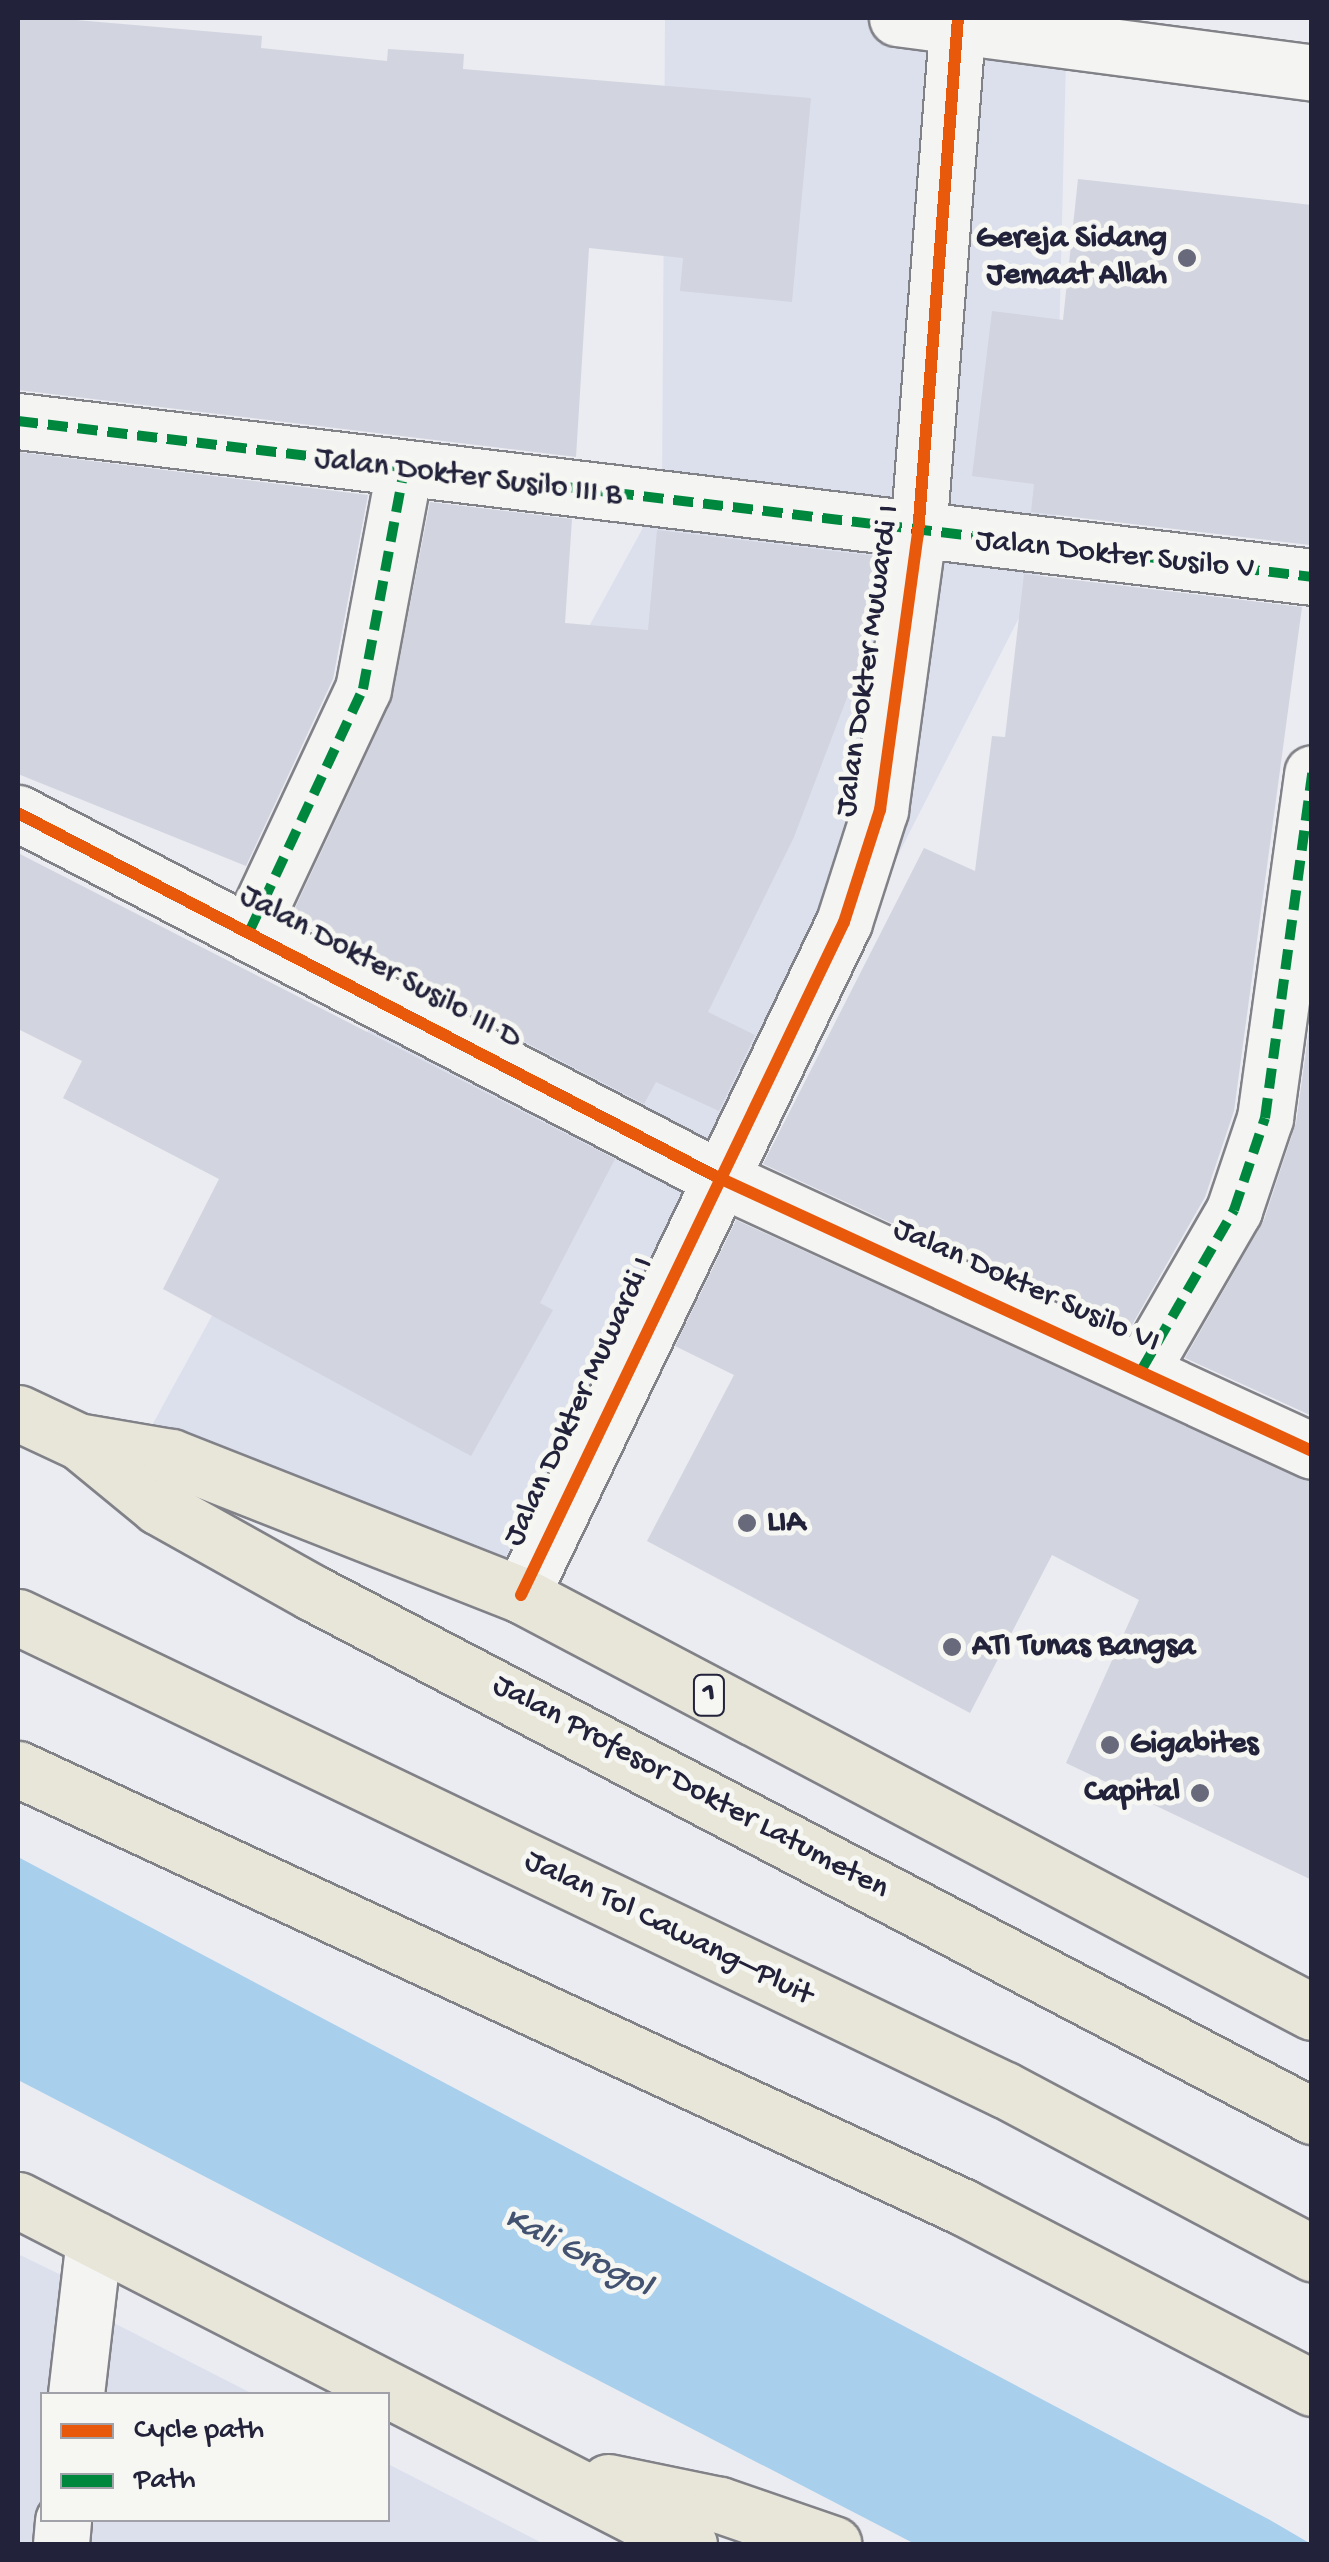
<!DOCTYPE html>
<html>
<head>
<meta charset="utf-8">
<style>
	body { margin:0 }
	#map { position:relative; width:1329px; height:2562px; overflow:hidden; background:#ebecf1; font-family:"Gochi Hand",sans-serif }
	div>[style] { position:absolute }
	.built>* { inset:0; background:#dce0ed }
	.water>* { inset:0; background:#a8cfec }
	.building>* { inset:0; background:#d2d4df }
	.roads { filter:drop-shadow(2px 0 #818188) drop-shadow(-2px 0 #818188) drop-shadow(0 2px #818188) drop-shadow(0 -2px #818188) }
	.minor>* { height:55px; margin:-27.5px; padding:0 27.5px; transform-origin:27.5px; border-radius:27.5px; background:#f4f4f3 }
	.tertiary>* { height:55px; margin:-27.5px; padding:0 27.5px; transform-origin:27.5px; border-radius:27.5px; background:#f4f4f3 }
	.trunk>* { height:55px; margin:-27.5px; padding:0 27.5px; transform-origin:27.5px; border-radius:27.5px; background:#e8e5d9 }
	.motorway>* { height:55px; margin:-27.5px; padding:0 27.5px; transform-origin:27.5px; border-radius:27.5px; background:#e8e5d9 }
	.quiet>* { height:10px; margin-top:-5px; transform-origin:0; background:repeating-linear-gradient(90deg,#00873e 0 20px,transparent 0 30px) }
	.cycleway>* { height:12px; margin:-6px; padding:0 6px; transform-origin:6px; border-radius:6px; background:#e8590c }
	.dots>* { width:28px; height:28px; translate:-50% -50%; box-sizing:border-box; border:5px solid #f6f6f2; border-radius:50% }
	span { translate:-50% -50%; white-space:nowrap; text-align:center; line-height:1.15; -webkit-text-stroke:10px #f6f6f2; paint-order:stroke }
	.shield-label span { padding:2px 8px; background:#f6f6f2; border:2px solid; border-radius:8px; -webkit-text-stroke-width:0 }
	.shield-label { font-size:30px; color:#22223b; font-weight:700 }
	.poi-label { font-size:32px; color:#22223b; font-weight:700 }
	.right { translate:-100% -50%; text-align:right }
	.left { translate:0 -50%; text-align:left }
	.street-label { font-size:32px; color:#22223b }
	.water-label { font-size:35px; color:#425270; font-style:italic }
	.frame { position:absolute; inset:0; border:20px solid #22223b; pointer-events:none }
	.legend { position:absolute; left:40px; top:2392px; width:350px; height:130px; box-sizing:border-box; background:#f6f6f2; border:2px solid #a1a1a9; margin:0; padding:12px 18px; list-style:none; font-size:30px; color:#22223b }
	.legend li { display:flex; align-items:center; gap:20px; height:50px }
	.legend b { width:50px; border:2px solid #a1a1a9 }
</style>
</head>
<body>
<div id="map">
	<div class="built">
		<i style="clip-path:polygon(665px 18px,1067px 18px,1054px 549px,521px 1595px,150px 1429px,662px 493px)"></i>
		<i style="clip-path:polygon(18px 2254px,61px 2275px,59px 2295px,253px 2394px,42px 2394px,42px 2520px,388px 2520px,388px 2464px,544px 2544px,18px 2544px)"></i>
	</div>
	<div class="water">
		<i style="clip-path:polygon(18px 1857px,1270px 2520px,1311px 2544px,915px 2544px,18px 2080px)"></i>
	</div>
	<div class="building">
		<i style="clip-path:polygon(53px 18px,262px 36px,261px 48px,387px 61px,388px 49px,464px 54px,463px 69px,811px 98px,792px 302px,680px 291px,683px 258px,589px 248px,576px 457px,18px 390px,18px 19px)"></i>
		<i style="clip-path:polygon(1078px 179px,1312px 205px,1310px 545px,1031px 512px,1034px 484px,972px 476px,992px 311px,1063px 320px)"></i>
		<i style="clip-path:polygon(18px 452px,368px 495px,333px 679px,246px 866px,18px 774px)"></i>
		<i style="clip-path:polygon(430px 502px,572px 519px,565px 623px,648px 630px,657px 530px,883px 557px,864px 698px,848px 695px,794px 837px,708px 1012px,755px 1035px,719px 1111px,656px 1082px,644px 1104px,290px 919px,391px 702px)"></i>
		<i style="clip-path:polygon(1024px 574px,1302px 607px,1234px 1111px,1205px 1197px,1128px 1332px,763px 1164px,924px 848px,975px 871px,992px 736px,1005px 737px)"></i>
		<i style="clip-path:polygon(18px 853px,615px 1159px,540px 1303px,553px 1310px,471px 1456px,163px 1289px,219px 1179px,63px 1098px,82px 1061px,18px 1029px)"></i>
		<i style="clip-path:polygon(1312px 1008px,1312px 1416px,1185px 1358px,1264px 1220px,1296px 1123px)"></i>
		<i style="clip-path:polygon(736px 1220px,1312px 1482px,1312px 1880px,1066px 1763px,1139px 1600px,1052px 1555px,970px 1713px,647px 1541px,734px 1375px,675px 1346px)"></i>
	</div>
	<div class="roads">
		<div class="minor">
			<i style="left:897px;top:18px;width:419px;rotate:7.5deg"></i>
			<i style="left:18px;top:421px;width:1303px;rotate:6.87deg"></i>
			<i style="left:18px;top:813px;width:786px;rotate:27.51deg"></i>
			<i style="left:715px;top:1176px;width:657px;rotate:24.73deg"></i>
			<i style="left:250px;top:930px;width:266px;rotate:-64.9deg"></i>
			<i style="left:363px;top:689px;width:223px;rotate:-79.4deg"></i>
			<i style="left:1142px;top:1369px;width:184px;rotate:-59.9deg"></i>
			<i style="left:1234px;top:1210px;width:97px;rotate:-71.4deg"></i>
			<i style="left:1265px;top:1118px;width:348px;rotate:-82.2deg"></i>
			<i style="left:76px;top:2394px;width:156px;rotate:-83.4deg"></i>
			<i style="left:61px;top:2544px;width:24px;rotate:-85deg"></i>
		</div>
		<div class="tertiary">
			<i style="left:521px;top:1595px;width:746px;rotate:-64.36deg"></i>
			<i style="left:844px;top:922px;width:118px;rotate:-72.2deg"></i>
			<i style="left:880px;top:810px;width:279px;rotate:-82.2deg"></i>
			<i style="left:918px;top:534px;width:518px;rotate:-85.57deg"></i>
		</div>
		<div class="trunk">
			<i style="left:18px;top:1413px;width:68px;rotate:25.1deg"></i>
			<i style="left:80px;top:1442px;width:102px;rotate:39.4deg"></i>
			<i style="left:159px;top:1507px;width:176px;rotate:29.2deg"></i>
			<i style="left:313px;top:1593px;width:1128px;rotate:27.63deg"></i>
			<i style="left:83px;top:1442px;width:89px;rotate:9.7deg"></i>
			<i style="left:171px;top:1457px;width:376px;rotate:21.5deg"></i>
			<i style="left:521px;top:1595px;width:894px;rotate:27.8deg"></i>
			<i style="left:18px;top:2200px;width:754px;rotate:27.14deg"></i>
			<i style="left:608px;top:2482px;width:114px;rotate:11.6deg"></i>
			<i style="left:720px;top:2505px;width:120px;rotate:19deg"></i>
		</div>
		<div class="motorway">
			<i style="left:18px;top:1617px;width:1094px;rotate:25.61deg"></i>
			<i style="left:1005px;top:2090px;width:348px;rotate:28deg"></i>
			<i style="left:18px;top:1769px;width:1042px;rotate:24.87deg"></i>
			<i style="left:963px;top:2207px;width:393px;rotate:27.4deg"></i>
		</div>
	</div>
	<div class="quiet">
		<i style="left:18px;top:421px;width:1303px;rotate:6.87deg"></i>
		<i style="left:250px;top:930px;width:266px;rotate:-64.9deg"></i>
		<i style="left:363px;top:689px;width:223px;rotate:-79.4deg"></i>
		<i style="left:1142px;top:1369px;width:184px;rotate:-59.9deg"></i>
		<i style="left:1234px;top:1210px;width:97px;rotate:-71.4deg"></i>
		<i style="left:1265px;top:1118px;width:348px;rotate:-82.2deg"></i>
	</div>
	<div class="cycleway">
		<i style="left:18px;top:813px;width:786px;rotate:27.51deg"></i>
		<i style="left:715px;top:1176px;width:657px;rotate:24.73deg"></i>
		<i style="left:521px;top:1595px;width:746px;rotate:-64.36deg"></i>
		<i style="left:844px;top:922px;width:118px;rotate:-72.2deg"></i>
		<i style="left:880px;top:810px;width:279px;rotate:-82.2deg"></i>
		<i style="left:918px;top:534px;width:518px;rotate:-85.57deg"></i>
	</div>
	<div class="dots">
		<i style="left:1187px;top:258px;background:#68697b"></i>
		<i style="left:747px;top:1523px;background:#68697b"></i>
		<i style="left:952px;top:1647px;background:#68697b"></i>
		<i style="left:1110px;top:1745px;background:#68697b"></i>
		<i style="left:1200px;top:1793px;background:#68697b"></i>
	</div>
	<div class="shield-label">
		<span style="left:709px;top:1695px">1</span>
	</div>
	<div class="poi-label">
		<span class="right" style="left:1167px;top:258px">Gereja Sidang<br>Jemaat Allah</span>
		<span class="left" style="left:767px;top:1523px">LIA</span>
		<span class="left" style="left:972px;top:1647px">ATI Tunas Bangsa</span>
		<span class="left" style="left:1130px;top:1745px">Gigabites</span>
		<span class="right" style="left:1180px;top:1793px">Capital</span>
	</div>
	<div class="street-label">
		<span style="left:468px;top:478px;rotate:7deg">Jalan Dokter Susilo III B</span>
		<span style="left:1115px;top:556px;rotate:6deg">Jalan Dokter Susilo V</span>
		<span style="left:869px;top:661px;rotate:-82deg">Jalan Dokter Muwardi I</span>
		<span style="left:380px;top:968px;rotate:28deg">Jalan Dokter Susilo III D</span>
		<span style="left:1026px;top:1287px;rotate:24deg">Jalan Dokter Susilo VI</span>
		<span style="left:580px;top:1402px;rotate:-65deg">Jalan Dokter Muwardi I</span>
		<span style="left:690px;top:1788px;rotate:28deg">Jalan Profesor Dokter Latumeten</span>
		<span style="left:668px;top:1929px;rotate:26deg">Jalan Tol Cawang–Pluit</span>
	</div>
	<div class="water-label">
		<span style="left:577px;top:2254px;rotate:27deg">Kali Grogol</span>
	</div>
	<div class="frame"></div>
	<ul class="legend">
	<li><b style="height:12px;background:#e8590c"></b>Cycle path</li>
	<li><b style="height:12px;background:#00873e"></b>Path</li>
	</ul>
</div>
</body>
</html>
